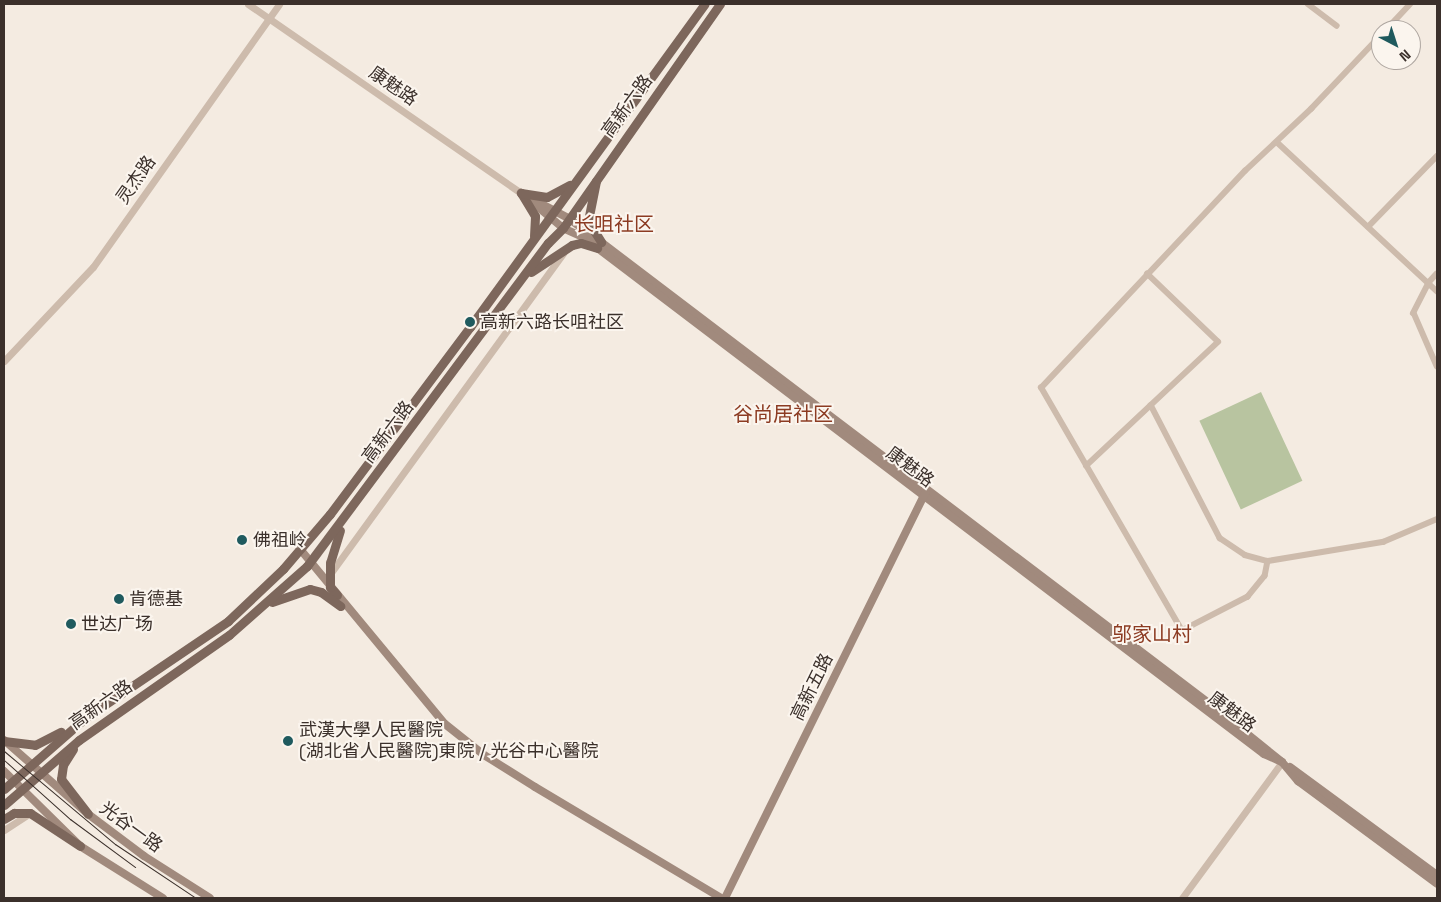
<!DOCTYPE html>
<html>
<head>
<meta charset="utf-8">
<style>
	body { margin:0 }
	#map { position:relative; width:1441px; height:902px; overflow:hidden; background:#f4ebe1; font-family:"Space Grotesk","Noto Sans SC",sans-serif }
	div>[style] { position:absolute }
	.green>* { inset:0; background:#b8c4a0; transform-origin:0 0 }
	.minor>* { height:5.5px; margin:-2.75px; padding:0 2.75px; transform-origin:2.75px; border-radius:2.75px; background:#cdbbac }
	.tertiary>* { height:7px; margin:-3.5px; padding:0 3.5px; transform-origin:3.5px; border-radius:3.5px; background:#cdbbac }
	.secondary>* { height:8px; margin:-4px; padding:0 4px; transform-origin:4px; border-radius:4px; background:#a18a7d }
	.primary>* { height:9px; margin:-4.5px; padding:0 4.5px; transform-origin:4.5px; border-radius:4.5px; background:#7d675c }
	.tram>* { height:1px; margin:-0.5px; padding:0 0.5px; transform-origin:0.5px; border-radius:0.5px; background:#3b302b }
	.dots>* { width:14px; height:14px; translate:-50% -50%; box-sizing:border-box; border:2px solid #fbf5ee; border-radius:50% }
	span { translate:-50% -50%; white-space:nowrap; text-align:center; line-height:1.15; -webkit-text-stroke:4px #fbf5ee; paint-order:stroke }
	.street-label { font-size:18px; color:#3b302b }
	.poi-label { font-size:18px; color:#3b302b }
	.left { translate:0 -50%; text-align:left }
	.quarter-label { font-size:20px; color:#8c3b22 }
	.frame { position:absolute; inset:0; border:5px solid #3b302b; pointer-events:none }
	.north { position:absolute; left:1371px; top:20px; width:50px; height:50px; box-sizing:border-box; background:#fbf5ee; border:1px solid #aea6a0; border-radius:50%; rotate:140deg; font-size:14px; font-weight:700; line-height:20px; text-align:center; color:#3b302b }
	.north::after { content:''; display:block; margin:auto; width:18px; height:22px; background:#1f5a5e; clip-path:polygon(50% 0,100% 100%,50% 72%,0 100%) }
</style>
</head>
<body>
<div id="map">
	<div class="green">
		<i style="left:1261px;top:392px;width:98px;height:68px;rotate:65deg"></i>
	</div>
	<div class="minor">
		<i style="left:1308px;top:4px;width:36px;rotate:37deg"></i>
		<i style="left:1386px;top:30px;width:35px;rotate:-47deg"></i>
		<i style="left:1277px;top:142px;width:219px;rotate:43deg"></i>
		<i style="left:1368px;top:227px;width:99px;rotate:-45.8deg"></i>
		<i style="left:1437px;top:274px;width:12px;rotate:132deg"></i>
		<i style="left:1429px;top:283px;width:34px;rotate:117deg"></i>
		<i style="left:1414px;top:313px;width:58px;rotate:66.5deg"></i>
		<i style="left:1151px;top:405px;width:150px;rotate:62.6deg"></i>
		<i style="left:1220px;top:538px;width:30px;rotate:34deg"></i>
		<i style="left:1245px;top:555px;width:24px;rotate:15deg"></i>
		<i style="left:1268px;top:561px;width:117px;rotate:-9.4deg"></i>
		<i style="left:1383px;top:542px;width:59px;rotate:-23.1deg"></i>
		<i style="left:1086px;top:466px;width:181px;rotate:-43.2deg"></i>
		<i style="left:1218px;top:342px;width:98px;rotate:-136.2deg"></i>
		<i style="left:1268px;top:561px;width:15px;rotate:101deg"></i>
		<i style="left:1265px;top:576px;width:27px;rotate:129deg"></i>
		<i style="left:1248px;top:597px;width:74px;rotate:152.7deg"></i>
		<i style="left:1182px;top:631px;width:281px;rotate:-120.1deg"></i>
		<i style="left:1041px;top:388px;width:298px;rotate:-46.8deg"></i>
		<i style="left:1245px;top:171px;width:91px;rotate:-43.2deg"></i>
		<i style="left:1311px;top:109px;width:102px;rotate:-46.6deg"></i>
	</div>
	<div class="tertiary">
		<i style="left:248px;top:4px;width:332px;rotate:34.7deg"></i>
		<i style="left:4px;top:361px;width:129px;rotate:-46.6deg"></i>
		<i style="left:93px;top:267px;width:322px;rotate:-54.7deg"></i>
		<i style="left:330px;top:574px;width:397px;rotate:-54deg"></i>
		<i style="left:4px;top:830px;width:31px;rotate:-33deg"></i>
		<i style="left:1182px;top:898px;width:169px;rotate:-53.7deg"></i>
	</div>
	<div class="secondary">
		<i style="left:521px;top:193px;width:53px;rotate:28deg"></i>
		<i style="left:568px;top:218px;width:41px;rotate:36deg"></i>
		<i style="left:601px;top:242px;width:776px;rotate:37.19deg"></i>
		<i style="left:1219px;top:711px;width:81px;rotate:39deg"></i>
		<i style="left:1282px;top:762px;width:20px;rotate:-156deg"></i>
		<i style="left:1264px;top:754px;width:855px;rotate:-142.8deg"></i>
		<i style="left:583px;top:237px;width:22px;rotate:-156deg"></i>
		<i style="left:563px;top:228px;width:55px;rotate:-140.2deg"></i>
		<i style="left:300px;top:549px;width:227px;rotate:50.4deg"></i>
		<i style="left:445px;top:724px;width:50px;rotate:38.5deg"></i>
		<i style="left:484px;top:755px;width:60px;rotate:32.1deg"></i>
		<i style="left:535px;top:787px;width:217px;rotate:30.8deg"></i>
		<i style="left:4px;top:740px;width:112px;rotate:41.4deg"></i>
		<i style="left:88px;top:814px;width:70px;rotate:36.9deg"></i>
		<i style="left:144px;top:856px;width:78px;rotate:32.5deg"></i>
		<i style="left:1282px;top:762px;width:25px;rotate:50deg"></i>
		<i style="left:1298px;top:781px;width:173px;rotate:36.5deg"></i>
		<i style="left:1290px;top:767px;width:182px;rotate:36.3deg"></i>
		<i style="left:4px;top:771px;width:107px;rotate:44.6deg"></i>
		<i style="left:80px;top:846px;width:98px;rotate:32.1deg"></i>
		<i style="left:725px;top:898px;width:453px;rotate:-63.7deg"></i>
	</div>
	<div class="primary">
		<i style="left:596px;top:181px;width:41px;rotate:101.3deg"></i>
		<i style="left:588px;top:221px;width:25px;rotate:58deg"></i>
		<i style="left:534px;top:236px;width:20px;rotate:-87deg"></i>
		<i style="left:535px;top:216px;width:27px;rotate:-121deg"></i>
		<i style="left:521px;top:193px;width:26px;rotate:9deg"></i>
		<i style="left:547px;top:197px;width:26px;rotate:-28deg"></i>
		<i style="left:531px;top:272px;width:49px;rotate:-33.4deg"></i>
		<i style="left:572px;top:245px;width:9px;rotate:-13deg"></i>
		<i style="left:581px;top:243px;width:17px;rotate:17deg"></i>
		<i style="left:337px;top:595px;width:11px;rotate:-131deg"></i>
		<i style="left:330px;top:587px;width:24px;rotate:-90deg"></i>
		<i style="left:330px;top:563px;width:34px;rotate:-73deg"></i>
		<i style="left:272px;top:602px;width:40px;rotate:-18.9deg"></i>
		<i style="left:310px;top:589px;width:11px;rotate:15deg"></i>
		<i style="left:321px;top:592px;width:24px;rotate:36deg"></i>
		<i style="left:4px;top:741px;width:31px;rotate:7deg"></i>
		<i style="left:35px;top:745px;width:29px;rotate:-27deg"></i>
		<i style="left:73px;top:749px;width:19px;rotate:122deg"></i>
		<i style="left:63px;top:765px;width:14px;rotate:98deg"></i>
		<i style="left:61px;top:779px;width:44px;rotate:52.4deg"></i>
		<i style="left:4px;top:789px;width:108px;rotate:-41.2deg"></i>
		<i style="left:85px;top:718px;width:173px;rotate:-34.1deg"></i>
		<i style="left:228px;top:621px;width:76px;rotate:-43.4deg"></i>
		<i style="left:283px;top:569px;width:72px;rotate:-49.5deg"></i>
		<i style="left:330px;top:514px;width:234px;rotate:-53.2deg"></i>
		<i style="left:470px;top:327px;width:399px;rotate:-54deg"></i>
		<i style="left:4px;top:805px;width:99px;rotate:-40.9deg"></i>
		<i style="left:79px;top:740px;width:183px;rotate:-35deg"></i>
		<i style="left:229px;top:635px;width:104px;rotate:-41.5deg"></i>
		<i style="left:307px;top:566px;width:403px;rotate:-53.3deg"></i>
		<i style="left:548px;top:243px;width:21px;rotate:-45deg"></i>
		<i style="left:563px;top:228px;width:274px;rotate:-55deg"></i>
		<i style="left:4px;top:819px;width:12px;rotate:-31deg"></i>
		<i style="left:14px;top:813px;width:16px"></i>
		<i style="left:30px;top:813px;width:60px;rotate:33.4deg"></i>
	</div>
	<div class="tram">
		<i style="left:4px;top:751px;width:145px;rotate:40deg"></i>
		<i style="left:115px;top:844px;width:97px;rotate:33.7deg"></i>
		<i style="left:4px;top:760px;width:89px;rotate:41.8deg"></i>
		<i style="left:70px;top:819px;width:81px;rotate:36.4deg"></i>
	</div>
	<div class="dots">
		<i style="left:470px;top:322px;background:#1f5a5e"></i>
		<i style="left:242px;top:540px;background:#1f5a5e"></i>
		<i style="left:119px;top:599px;background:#1f5a5e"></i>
		<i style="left:71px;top:624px;background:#1f5a5e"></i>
		<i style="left:288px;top:741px;background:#1f5a5e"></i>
	</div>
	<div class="street-label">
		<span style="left:393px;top:86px;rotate:35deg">康魅路</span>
		<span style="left:627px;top:106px;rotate:-54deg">高新六路</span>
		<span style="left:136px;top:180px;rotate:-55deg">灵杰路</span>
		<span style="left:388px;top:432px;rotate:-53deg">高新六路</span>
		<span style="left:910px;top:467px;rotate:37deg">康魅路</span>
		<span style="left:812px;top:687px;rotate:-64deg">高新五路</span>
		<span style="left:101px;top:705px;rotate:-35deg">高新六路</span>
		<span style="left:1232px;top:712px;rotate:37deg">康魅路</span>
		<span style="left:131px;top:827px;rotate:36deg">光谷一路</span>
	</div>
	<div class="poi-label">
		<span class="left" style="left:480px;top:322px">高新六路长咀社区</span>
		<span class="left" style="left:253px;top:540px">佛祖岭</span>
		<span class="left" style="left:129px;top:599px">肯德基</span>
		<span class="left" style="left:81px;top:624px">世达广场</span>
		<span class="left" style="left:299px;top:741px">武漢大學人民醫院<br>(湖北省人民醫院)東院 / 光谷中心醫院</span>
	</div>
	<div class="quarter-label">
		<span style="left:614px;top:224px">长咀社区</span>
		<span style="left:783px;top:414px">谷尚居社区</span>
		<span style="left:1152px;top:634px">邬家山村</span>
	</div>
	<div class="frame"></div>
	<div class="north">N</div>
</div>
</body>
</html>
